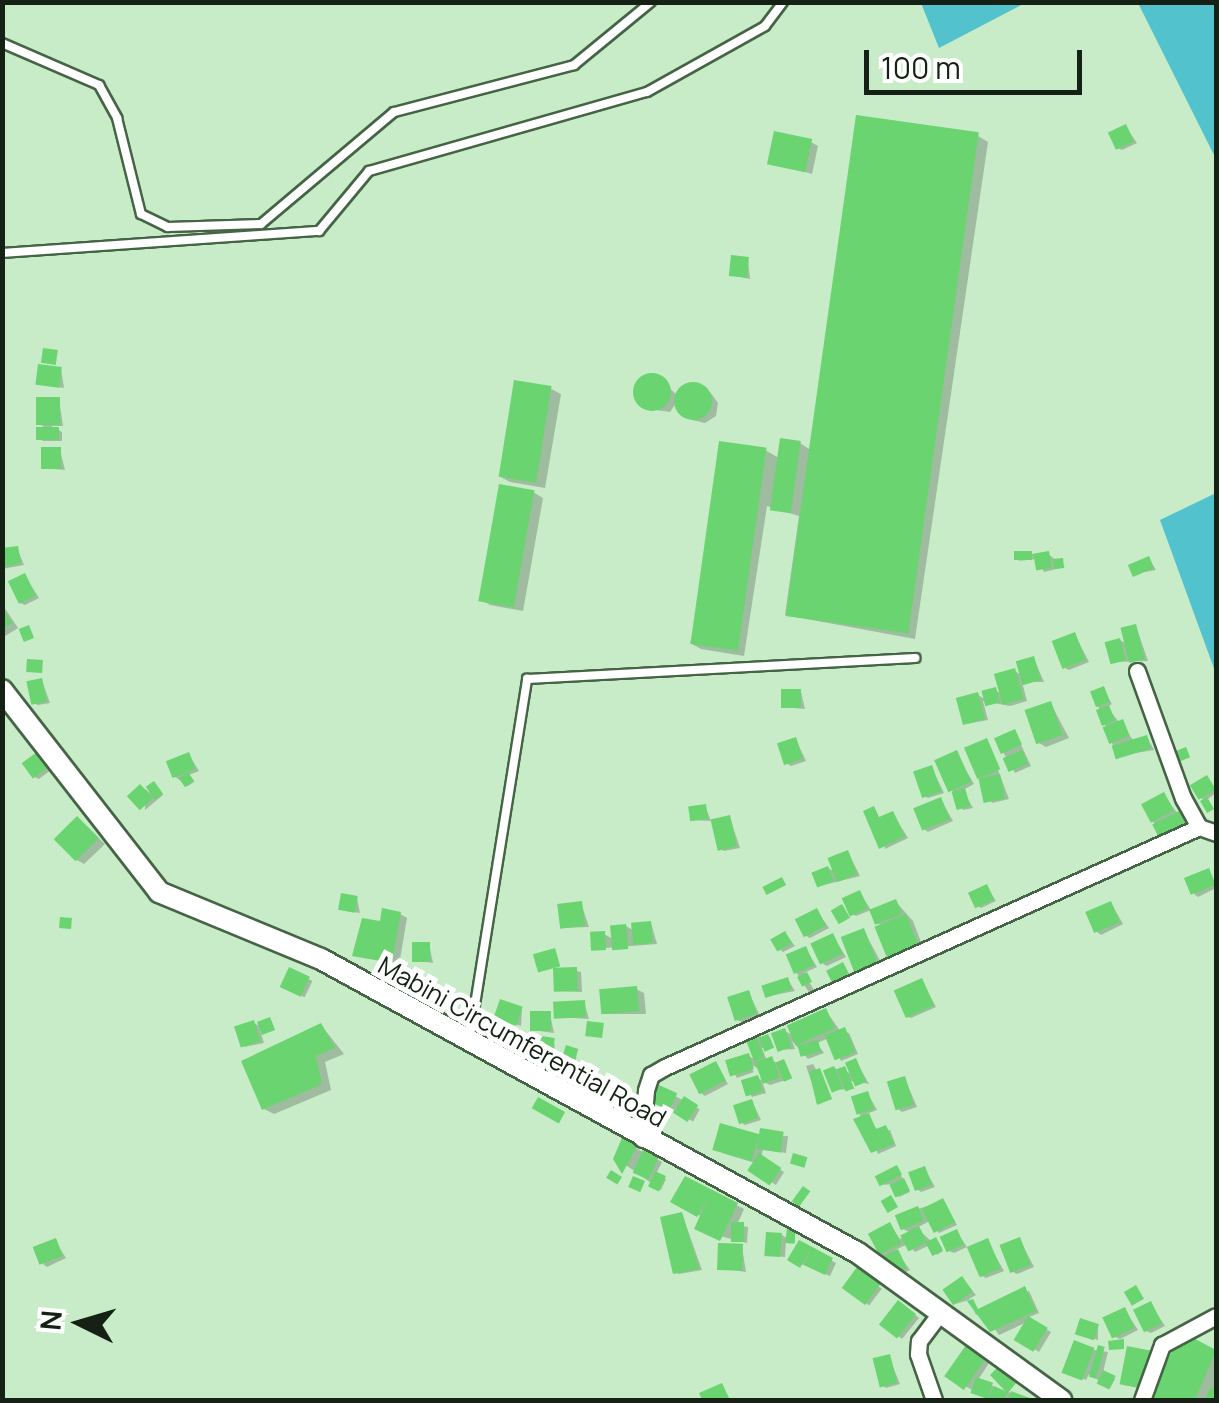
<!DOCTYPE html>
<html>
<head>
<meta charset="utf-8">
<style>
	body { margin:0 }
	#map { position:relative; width:1219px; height:1403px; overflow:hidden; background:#c8ebc8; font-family:Manrope,sans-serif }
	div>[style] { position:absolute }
	.water>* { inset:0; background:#52c2cd }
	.shadow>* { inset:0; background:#0003; transform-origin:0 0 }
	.building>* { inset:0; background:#6ad470; transform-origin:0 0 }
	.round { border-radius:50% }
	.roads { filter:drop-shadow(2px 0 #456445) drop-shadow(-2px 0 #456445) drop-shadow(0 2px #456445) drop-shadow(0 -2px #456445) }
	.service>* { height:8px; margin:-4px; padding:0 4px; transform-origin:4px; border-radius:4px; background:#fff }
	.minor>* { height:15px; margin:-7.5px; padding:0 7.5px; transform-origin:7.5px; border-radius:7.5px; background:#fff }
	.secondary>* { height:20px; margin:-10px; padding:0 10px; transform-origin:10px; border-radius:10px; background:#fff }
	span { translate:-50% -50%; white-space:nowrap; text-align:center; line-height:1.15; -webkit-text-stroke:10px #fff; paint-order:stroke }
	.street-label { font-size:25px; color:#142114 }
	.frame { position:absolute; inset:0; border:5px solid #142114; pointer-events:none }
	.north { position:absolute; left:30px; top:1273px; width:100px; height:100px; -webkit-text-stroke:8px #fff; paint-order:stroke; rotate:275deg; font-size:28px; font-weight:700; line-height:40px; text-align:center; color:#142114 }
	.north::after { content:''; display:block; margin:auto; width:35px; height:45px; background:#142114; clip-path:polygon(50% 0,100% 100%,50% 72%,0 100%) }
	.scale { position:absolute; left:864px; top:50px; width:218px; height:45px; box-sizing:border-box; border:5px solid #142114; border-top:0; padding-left:12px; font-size:30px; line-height:35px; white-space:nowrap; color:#142114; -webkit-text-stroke:8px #fff; paint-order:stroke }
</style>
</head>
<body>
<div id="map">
	<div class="water">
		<i style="clip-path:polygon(921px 3px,1025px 3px,939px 48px)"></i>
		<i style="clip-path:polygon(1138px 3px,1216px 3px,1216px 159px)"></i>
		<i style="clip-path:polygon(1216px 493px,1216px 674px,1160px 520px)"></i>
	</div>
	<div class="shadow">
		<i style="clip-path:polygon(1126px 127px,1137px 143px,1122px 150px,1117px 148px)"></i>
		<i style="clip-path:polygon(978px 136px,988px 142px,915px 639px,785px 615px,799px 516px,767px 506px,744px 656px,701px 649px,690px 643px,765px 450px,779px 458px,800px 443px,809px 449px)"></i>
		<i style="clip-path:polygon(811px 142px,818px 146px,812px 174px,770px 162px)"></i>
		<i style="clip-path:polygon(748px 260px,750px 279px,731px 275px)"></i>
		<i style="clip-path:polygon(61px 369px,64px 388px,39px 384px)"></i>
		<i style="clip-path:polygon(654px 375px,676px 394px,689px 385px,710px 392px,718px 403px,716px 416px,705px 423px,692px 420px,676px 403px,670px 412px,649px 409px,636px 390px)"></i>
		<i style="clip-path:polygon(551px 389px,561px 394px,545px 488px,510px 482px,499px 476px)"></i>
		<i style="clip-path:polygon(59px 399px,63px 426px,51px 426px,62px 432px,62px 441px,42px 441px,49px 430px,38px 423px)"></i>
		<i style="clip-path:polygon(60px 450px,65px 470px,43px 468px)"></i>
		<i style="clip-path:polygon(533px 492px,543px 498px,523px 611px,490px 605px,480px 599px)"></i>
		<i style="clip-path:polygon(17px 548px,24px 565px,2px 569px,2px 551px)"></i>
		<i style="clip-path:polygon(1032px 554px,1048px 554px,1065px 567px,1044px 572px,1037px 559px,1018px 561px)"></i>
		<i style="clip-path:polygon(1148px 558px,1156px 570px,1134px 574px)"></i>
		<i style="clip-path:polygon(25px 576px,39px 598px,25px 605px,20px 603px)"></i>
		<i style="clip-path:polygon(2px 604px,18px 628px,2px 638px)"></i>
		<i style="clip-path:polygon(1136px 626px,1148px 661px,1112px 662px,1120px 640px,1128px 645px)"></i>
		<i style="clip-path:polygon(1075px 635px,1089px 662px,1069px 670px,1065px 668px)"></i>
		<i style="clip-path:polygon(1034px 659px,1044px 682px,1022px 682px,1027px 701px,1010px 706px,983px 701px,988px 720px,966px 724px,978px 695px,988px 701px,995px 690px,1002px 694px,1015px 671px,1023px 676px)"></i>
		<i style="clip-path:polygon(42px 681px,50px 703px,38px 705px,34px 703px)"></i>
		<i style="clip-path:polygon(1103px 689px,1112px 704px,1107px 707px,1134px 741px,1147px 737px,1154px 750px,1117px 756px,1098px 706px)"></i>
		<i style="clip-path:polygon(801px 692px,805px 709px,784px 707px)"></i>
		<i style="clip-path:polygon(1051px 704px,1069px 738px,1046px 747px,1039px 743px)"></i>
		<i style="clip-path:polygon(1015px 732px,1031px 766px,1015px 773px,1003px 752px)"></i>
		<i style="clip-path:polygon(796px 740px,806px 761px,791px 766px,786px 763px)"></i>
		<i style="clip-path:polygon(987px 741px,1009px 799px,992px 803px,967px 750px)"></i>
		<i style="clip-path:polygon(956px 753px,974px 784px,963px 790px,973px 808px,963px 810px,952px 790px)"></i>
		<i style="clip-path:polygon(38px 755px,51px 770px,39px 779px,34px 777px)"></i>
		<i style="clip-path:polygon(189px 755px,199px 771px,189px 775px,194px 782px,188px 786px,174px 776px)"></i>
		<i style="clip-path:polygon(932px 768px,944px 793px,928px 798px,924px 796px)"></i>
		<i style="clip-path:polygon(1207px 778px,1216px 793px,1205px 801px,1201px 798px)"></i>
		<i style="clip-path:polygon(154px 784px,163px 795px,145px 810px,145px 789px,157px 798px,150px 787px)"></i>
		<i style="clip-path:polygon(1164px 795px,1191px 832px,1164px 841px,1144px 805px)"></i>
		<i style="clip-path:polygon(941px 800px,953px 821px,928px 832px,924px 829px)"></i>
		<i style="clip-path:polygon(705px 806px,711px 821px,692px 820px)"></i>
		<i style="clip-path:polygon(893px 814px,908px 838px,885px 849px,880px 820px)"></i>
		<i style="clip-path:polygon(730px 818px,740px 848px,724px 851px,720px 849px)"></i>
		<i style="clip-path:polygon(78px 819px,105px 844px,84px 864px,77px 860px)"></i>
		<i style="clip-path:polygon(848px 852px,860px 876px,820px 886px,828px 868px,837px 873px)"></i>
		<i style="clip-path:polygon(1209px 871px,1216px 888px,1198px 897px,1194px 894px)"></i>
		<i style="clip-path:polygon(987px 887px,996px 901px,981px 908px,977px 906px)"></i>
		<i style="clip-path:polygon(860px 893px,871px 910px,856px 916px,852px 914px)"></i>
		<i style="clip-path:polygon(357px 898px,360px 913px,346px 911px)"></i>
		<i style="clip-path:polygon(896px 902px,913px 921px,924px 950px,877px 923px)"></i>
		<i style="clip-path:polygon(581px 903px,589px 927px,563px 928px)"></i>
		<i style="clip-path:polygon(1111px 903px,1123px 924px,1101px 935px,1097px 932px)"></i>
		<i style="clip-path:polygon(817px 911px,829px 928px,810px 938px,806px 936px)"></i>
		<i style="clip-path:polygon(400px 914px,407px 918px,399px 965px,355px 955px,379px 923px)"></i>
		<i style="clip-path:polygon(651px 923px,657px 944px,593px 949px,604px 934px,613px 939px,626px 926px,634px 931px)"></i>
		<i style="clip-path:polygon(864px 931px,884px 968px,865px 976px,857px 972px)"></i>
		<i style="clip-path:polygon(785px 933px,795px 946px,783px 952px,779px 949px)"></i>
		<i style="clip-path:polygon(833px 936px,846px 957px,827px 966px,823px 964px)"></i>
		<i style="clip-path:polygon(429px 944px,433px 963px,414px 960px)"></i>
		<i style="clip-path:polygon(806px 949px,817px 967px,804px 973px,815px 992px,810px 994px,796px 972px)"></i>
		<i style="clip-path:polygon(563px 968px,581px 972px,582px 992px,557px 991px,556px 970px,545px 973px)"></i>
		<i style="left:290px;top:970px;width:25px;height:18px;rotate:26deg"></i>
		<i style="clip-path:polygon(788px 980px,795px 991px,769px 996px)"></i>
		<i style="clip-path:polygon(922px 981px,936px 1007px,911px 1018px,906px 1016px)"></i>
		<i style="clip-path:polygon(636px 989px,644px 993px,646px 1014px,603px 1014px)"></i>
		<i style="clip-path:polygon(749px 993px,760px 1016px,742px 1022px,737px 1020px)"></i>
		<i style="clip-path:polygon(584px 1002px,589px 1019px,557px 1017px)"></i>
		<i style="clip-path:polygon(522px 1009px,521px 1026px,501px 1020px)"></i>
		<i style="clip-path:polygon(826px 1011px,841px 1032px,849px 1033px,858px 1054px,841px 1061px,829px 1038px,817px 1043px,824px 1053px,808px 1059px,792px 1041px,795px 1049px,780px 1050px,785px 1031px,794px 1036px)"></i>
		<i style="clip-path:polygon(550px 1014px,554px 1033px,532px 1030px)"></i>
		<i style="clip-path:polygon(271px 1020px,275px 1030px,260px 1030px,264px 1043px,244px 1047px,254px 1023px,262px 1028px)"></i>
		<i style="clip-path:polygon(321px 1025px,344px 1054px,325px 1062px,331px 1090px,274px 1114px,264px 1109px)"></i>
		<i style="clip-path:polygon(754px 1036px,770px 1037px,774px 1048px,762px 1048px,767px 1061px,785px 1063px,792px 1078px,770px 1085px,762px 1081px,766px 1093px,752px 1097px,744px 1082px,758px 1078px,765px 1082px,761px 1070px,744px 1061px,754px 1072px,737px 1078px,728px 1063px,749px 1056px,756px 1060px,748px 1039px)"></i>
		<i style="clip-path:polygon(554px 1040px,556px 1060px,538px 1058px)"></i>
		<i style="clip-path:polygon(577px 1051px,575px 1069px,566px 1066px)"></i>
		<i style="clip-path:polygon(856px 1061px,869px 1084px,851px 1081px,854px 1089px,834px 1090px,834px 1068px,853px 1074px)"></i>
		<i style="clip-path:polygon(715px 1064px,728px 1084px,705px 1096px,701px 1093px)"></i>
		<i style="clip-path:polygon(813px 1064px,832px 1099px,819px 1103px,806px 1066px)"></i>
		<i style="clip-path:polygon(905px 1079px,917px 1107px,902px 1112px,898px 1109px)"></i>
		<i style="left:660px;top:1088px;width:45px;height:14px;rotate:28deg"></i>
		<i style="clip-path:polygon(868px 1094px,877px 1110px,866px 1114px,878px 1131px,890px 1130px,896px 1146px,878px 1154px,859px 1113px)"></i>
		<i style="clip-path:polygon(752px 1101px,761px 1120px,745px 1125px,741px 1122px)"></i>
		<i style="clip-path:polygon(788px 1136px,786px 1153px,763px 1150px,761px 1157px,784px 1172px,776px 1185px,751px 1169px,755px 1163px,722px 1153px,758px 1137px)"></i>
		<i style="clip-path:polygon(624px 1142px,662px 1162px,656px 1174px,666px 1179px,661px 1190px,616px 1158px)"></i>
		<i style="clip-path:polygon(897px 1168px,910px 1192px,899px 1197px,893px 1184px,882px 1185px)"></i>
		<i style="clip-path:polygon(925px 1169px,935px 1187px,921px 1192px,917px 1189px)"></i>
		<i style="clip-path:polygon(686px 1179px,744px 1209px,737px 1225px,748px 1227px,747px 1243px,704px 1232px,702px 1217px,674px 1201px)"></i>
		<i style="clip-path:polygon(943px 1201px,957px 1225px,939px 1233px,930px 1221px,916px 1228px,943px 1251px,937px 1255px,930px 1245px,915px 1252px,908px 1244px,895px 1250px,910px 1270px,898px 1276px,881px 1253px,890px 1225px,900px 1239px,911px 1233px,903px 1229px,918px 1209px)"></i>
		<i style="clip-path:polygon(682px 1214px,702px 1270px,679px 1274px,675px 1272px)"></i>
		<i style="clip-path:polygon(795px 1231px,795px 1243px,786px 1240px,785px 1257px,768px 1255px,782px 1235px,788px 1239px)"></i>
		<i style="clip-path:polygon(957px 1232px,967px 1247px,954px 1253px,949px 1251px)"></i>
		<i style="clip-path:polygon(1020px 1240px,1034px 1267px,1017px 1274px,1013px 1272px)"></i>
		<i style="clip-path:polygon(55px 1241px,66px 1258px,47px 1267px,43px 1264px)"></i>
		<i style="clip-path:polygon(987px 1241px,1004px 1271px,986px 1278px,982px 1276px)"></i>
		<i style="clip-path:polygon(800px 1243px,836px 1263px,830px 1276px,794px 1261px)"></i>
		<i style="clip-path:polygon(742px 1247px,746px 1272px,720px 1268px)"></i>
		<i style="left:857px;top:1270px;width:31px;height:21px;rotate:37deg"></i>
		<i style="clip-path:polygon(962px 1279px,976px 1295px,969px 1299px,978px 1311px,1029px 1291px,1039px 1313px,1027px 1318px,1051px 1332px,1039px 1352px,1017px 1339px,1027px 1322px,999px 1335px,984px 1313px,976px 1315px,969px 1300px,955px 1304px)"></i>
		<i style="clip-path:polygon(1150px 1303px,1165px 1326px,1151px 1333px,1146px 1331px)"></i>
		<i style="clip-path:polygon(903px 1305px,919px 1318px,902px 1339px,898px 1336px)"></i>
		<i style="clip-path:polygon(1125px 1310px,1138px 1330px,1120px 1339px,1115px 1337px)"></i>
		<i style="clip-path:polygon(1098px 1326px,1098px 1340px,1082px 1335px)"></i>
		<i style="clip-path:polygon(1183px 1336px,1216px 1353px,1216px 1400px,1149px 1400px)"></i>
		<i style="clip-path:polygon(967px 1349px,989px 1363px,978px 1380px,1029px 1400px,990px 1400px,949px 1377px)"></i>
		<i style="clip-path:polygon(1094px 1350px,1108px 1352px,1103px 1372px,1115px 1379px,1110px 1388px,1089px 1374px,1086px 1380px,1064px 1371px)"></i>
		<i style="clip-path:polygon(889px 1357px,900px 1384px,886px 1388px,882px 1385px)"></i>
	</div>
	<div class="building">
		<i style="left:856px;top:115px;width:124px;height:506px;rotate:8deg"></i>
		<i style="left:1126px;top:124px;width:19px;height:20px;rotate:65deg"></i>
		<i style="left:774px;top:131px;width:39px;height:34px;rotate:12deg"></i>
		<i style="left:731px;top:255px;width:18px;height:21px;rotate:6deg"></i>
		<i style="left:43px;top:348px;width:15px;height:15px;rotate:8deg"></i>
		<i style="left:38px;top:364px;width:24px;height:21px;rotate:7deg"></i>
		<i class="round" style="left:633px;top:373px;width:38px;height:38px"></i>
		<i style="left:514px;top:380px;width:38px;height:98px;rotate:9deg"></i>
		<i class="round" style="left:674px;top:382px;width:38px;height:38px"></i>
		<i style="left:36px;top:397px;width:24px;height:28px"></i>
		<i style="left:36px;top:427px;width:23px;height:13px"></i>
		<i style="left:780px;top:438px;width:21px;height:73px;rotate:8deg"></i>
		<i style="left:719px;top:441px;width:48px;height:205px;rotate:8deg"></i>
		<i style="left:41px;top:447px;width:20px;height:22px"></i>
		<i style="left:499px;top:484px;width:36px;height:119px;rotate:10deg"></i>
		<i style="clip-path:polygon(18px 546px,21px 563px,2px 567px,2px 548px)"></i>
		<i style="left:1032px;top:551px;width:9px;height:18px;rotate:90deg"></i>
		<i style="left:1049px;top:551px;width:17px;height:16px;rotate:80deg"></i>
		<i style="left:1149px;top:556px;width:13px;height:23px;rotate:67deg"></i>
		<i style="left:1063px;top:558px;width:10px;height:10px;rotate:84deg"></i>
		<i style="left:25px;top:573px;width:25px;height:19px;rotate:64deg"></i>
		<i style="clip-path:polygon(2px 608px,12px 623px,2px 629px)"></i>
		<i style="left:1136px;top:624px;width:36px;height:16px;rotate:76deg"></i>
		<i style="left:29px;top:625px;width:14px;height:11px;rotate:69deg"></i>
		<i style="left:1075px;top:632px;width:30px;height:25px;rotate:69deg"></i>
		<i style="left:1120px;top:638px;width:23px;height:16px;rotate:75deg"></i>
		<i style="left:1034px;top:656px;width:25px;height:19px;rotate:74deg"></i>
		<i style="left:27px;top:659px;width:16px;height:13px;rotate:4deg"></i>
		<i style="left:1015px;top:668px;width:32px;height:22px;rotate:74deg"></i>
		<i style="left:42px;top:678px;width:24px;height:16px;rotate:78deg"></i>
		<i style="left:1104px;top:686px;width:17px;height:15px;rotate:69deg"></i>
		<i style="left:996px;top:687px;width:16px;height:15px;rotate:76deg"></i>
		<i style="left:781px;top:689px;width:20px;height:19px"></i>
		<i style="left:978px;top:692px;width:28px;height:23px;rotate:75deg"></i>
		<i style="left:1051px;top:701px;width:36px;height:28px;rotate:71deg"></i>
		<i style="left:1109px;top:705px;width:17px;height:14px;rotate:69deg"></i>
		<i style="left:1123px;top:719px;width:18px;height:22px;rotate:68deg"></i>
		<i style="left:1015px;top:729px;width:17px;height:23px;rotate:66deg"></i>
		<i style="left:1147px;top:735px;width:14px;height:37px;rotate:73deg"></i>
		<i style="left:796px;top:737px;width:23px;height:20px;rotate:72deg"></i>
		<i style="left:987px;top:738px;width:34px;height:25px;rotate:67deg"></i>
		<i style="left:1186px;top:747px;width:11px;height:16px;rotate:68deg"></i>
		<i style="left:957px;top:750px;width:35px;height:25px;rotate:66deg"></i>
		<i style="left:1022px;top:750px;width:15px;height:21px;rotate:67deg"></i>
		<i style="left:37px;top:752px;width:19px;height:19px;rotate:54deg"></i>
		<i style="left:189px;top:752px;width:18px;height:25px;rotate:68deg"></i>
		<i style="left:932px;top:765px;width:28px;height:20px;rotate:71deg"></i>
		<i style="left:188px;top:772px;width:11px;height:11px;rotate:56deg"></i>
		<i style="left:1000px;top:774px;width:25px;height:22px;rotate:78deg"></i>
		<i style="left:1207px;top:775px;width:17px;height:20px;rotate:59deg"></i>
		<i style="left:154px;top:781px;width:16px;height:10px;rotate:55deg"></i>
		<i style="left:140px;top:784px;width:19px;height:18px;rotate:47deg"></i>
		<i style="left:965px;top:788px;width:19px;height:14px;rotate:74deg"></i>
		<i style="left:1164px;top:792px;width:21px;height:26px;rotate:62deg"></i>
		<i style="left:941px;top:797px;width:24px;height:30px;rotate:68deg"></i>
		<i style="left:1207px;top:797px;width:14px;height:8px;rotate:60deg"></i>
		<i style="left:706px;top:804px;width:15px;height:18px;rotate:82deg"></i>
		<i style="clip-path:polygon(874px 806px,879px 817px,893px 811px,905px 836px,879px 849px,863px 811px)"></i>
		<i style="left:1179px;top:811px;width:20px;height:30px;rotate:63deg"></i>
		<i style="left:730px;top:815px;width:32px;height:20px;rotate:77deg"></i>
		<i style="left:77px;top:816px;width:31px;height:33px;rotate:45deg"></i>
		<i style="left:848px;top:850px;width:26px;height:22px;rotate:69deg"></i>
		<i style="left:828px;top:866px;width:16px;height:18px;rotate:68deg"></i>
		<i style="left:1209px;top:868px;width:18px;height:27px;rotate:68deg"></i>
		<i style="left:782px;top:877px;width:9px;height:22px;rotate:63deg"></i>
		<i style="left:987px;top:884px;width:17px;height:21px;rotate:65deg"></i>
		<i style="left:860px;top:890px;width:20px;height:20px;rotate:66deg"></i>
		<i style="left:341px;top:893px;width:17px;height:17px;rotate:10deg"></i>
		<i style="left:896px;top:899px;width:16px;height:29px;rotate:68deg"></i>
		<i style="left:582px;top:901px;width:25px;height:25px;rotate:83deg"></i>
		<i style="left:1111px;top:901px;width:23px;height:28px;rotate:67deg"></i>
		<i style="left:842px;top:904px;width:16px;height:13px;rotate:60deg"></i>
		<i style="clip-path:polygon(382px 908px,401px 912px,392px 963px,352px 956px,362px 918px,380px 921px)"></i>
		<i style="left:817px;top:908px;width:20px;height:25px;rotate:63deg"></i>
		<i style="left:906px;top:914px;width:35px;height:34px;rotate:68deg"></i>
		<i style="left:60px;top:917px;width:12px;height:11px;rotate:5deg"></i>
		<i style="left:651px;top:921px;width:22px;height:20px;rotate:85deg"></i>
		<i style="left:626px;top:924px;width:25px;height:16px;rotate:85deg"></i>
		<i style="left:864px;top:928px;width:39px;height:25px;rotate:69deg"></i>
		<i style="left:605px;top:931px;width:19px;height:15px;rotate:87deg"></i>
		<i style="left:785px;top:931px;width:14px;height:17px;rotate:60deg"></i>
		<i style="left:833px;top:933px;width:23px;height:25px;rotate:65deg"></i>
		<i style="left:412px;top:942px;width:18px;height:20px"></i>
		<i style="left:806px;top:946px;width:21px;height:22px;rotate:67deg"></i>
		<i style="left:555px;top:948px;width:19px;height:23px;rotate:74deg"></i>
		<i style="left:843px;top:962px;width:18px;height:19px;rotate:63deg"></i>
		<i style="left:289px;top:967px;width:23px;height:22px;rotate:25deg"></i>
		<i style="left:577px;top:967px;width:24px;height:24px;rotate:88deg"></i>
		<i style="left:807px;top:972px;width:11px;height:11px;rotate:63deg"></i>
		<i style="left:788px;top:977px;width:13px;height:28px;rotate:72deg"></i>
		<i style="left:922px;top:978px;width:30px;height:31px;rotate:66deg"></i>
		<i style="left:637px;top:986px;width:25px;height:38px;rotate:85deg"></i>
		<i style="left:749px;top:990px;width:25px;height:23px;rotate:72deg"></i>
		<i style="left:500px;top:999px;width:24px;height:20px;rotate:19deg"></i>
		<i style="left:585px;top:1000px;width:17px;height:32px;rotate:87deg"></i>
		<i style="left:826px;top:1008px;width:22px;height:43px;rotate:66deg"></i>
		<i style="left:530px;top:1011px;width:21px;height:20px"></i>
		<i style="left:270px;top:1017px;width:14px;height:14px;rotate:69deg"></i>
		<i style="left:254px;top:1020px;width:22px;height:21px;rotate:72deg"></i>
		<i style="left:587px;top:1021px;width:17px;height:15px;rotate:7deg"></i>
		<i style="clip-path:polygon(321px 1023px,335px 1048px,316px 1056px,322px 1084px,262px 1110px,241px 1061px)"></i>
		<i style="left:845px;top:1027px;width:27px;height:22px;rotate:68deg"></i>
		<i style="left:785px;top:1028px;width:20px;height:15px;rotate:70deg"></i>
		<i style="left:755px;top:1033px;width:26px;height:11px;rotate:69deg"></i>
		<i style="left:768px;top:1034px;width:15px;height:10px;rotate:67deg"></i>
		<i style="left:534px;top:1035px;width:21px;height:22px;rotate:8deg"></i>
		<i style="left:818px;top:1040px;width:12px;height:21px;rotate:76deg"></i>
		<i style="left:566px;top:1045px;width:13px;height:21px;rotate:18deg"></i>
		<i style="left:749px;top:1053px;width:17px;height:25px;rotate:73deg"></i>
		<i style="left:772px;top:1056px;width:23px;height:18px;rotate:70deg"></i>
		<i style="left:856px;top:1058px;width:26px;height:12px;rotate:67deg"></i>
		<i style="left:784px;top:1059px;width:21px;height:9px;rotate:67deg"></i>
		<i style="left:716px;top:1061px;width:22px;height:30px;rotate:63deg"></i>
		<i style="left:834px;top:1066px;width:24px;height:12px;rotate:68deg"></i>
		<i style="left:845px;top:1066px;width:24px;height:9px;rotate:68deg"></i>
		<i style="clip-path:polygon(820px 1068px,832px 1099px,817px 1105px,809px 1072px)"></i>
		<i style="left:758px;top:1075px;width:17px;height:18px;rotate:73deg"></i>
		<i style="left:905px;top:1076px;width:30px;height:19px;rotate:73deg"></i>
		<i style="left:659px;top:1085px;width:20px;height:19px;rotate:24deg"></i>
		<i style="left:868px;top:1091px;width:19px;height:18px;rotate:72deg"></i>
		<i style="left:684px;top:1096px;width:17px;height:20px;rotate:33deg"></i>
		<i style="left:538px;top:1097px;width:31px;height:13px;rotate:29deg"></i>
		<i style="left:752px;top:1099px;width:20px;height:20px;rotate:72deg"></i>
		<i style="clip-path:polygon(869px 1113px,876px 1129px,886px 1125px,894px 1144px,871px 1153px,853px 1119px)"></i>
		<i style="left:720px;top:1123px;width:41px;height:28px;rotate:16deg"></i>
		<i style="left:760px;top:1128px;width:24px;height:21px;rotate:9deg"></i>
		<i style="clip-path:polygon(622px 1138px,638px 1145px,622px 1174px,613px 1159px)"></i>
		<i style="left:643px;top:1150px;width:17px;height:25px;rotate:24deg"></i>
		<i style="left:759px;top:1153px;width:27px;height:21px;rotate:34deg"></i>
		<i style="left:793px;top:1153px;width:15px;height:11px;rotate:16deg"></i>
		<i style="left:897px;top:1165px;width:11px;height:25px;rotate:63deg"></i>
		<i style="left:925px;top:1166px;width:20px;height:18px;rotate:70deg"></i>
		<i style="left:611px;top:1170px;width:13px;height:9px;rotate:32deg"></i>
		<i style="left:655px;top:1171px;width:12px;height:17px;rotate:24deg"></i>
		<i style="left:633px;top:1176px;width:13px;height:12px;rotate:23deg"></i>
		<i style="clip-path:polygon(685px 1176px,738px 1203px,720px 1241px,694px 1229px,708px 1198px,697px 1217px,670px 1202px)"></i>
		<i style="left:904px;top:1178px;width:14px;height:16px;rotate:65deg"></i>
		<i style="left:803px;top:1186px;width:9px;height:19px;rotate:36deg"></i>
		<i style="left:891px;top:1195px;width:14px;height:12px;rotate:60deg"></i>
		<i style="left:943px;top:1198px;width:27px;height:24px;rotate:63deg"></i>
		<i style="left:918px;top:1206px;width:16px;height:25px;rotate:68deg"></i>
		<i style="clip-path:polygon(682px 1212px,699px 1269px,673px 1274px,660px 1217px)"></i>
		<i style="left:731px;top:1222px;width:13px;height:20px"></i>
		<i style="left:890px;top:1222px;width:24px;height:25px;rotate:62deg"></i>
		<i style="left:919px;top:1226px;width:18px;height:21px;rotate:63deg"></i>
		<i style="left:787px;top:1227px;width:9px;height:16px;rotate:6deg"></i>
		<i style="left:957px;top:1229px;width:17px;height:19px;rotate:66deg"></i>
		<i style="left:766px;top:1232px;width:16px;height:24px;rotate:4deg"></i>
		<i style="left:936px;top:1237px;width:15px;height:12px;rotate:62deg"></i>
		<i style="left:1020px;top:1237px;width:30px;height:22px;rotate:69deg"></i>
		<i style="left:56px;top:1238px;width:19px;height:25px;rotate:69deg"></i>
		<i style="left:988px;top:1238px;width:33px;height:23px;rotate:67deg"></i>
		<i style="clip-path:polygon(799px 1240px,833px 1258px,825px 1275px,804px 1265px,810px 1251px,800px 1268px,787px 1260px)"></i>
		<i style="left:718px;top:1243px;width:25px;height:27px;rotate:2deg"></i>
		<i style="left:898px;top:1249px;width:21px;height:17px;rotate:65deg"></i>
		<i style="left:857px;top:1267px;width:29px;height:26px;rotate:36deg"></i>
		<i style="left:962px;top:1276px;width:19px;height:24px;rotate:55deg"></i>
		<i style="left:1136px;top:1285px;width:16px;height:14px;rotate:60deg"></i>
		<i style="clip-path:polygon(1025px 1286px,1036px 1311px,990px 1332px,967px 1301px,973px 1299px,978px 1309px)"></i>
		<i style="left:898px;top:1300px;width:23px;height:31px;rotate:38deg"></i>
		<i style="left:1151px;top:1301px;width:25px;height:20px;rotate:64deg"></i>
		<i style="left:1125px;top:1307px;width:23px;height:25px;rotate:65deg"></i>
		<i style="left:1028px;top:1316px;width:23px;height:28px;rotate:31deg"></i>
		<i style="left:1080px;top:1318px;width:20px;height:17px;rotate:18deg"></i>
		<i style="clip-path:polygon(1182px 1332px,1216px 1350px,1195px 1400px,1146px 1400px)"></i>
		<i style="clip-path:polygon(1124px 1339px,1124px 1349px,1109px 1350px,1108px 1341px)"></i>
		<i style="left:1074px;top:1340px;width:22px;height:35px;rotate:21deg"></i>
		<i style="left:966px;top:1345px;width:24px;height:38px;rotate:35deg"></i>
		<i style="left:1098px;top:1345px;width:7px;height:33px;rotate:16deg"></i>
		<i style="left:1127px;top:1346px;width:25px;height:39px;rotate:11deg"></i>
		<i style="left:890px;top:1354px;width:30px;height:18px;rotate:76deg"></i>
		<i style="clip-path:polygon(1001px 1364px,1017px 1382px,1002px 1400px,987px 1400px,994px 1386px,1006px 1392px,990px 1375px)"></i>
		<i style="left:1103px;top:1370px;width:14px;height:15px;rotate:25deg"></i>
		<i style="left:976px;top:1377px;width:18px;height:17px;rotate:19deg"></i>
		<i style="clip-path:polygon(722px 1383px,730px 1400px,702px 1400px,699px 1393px)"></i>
		<i style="clip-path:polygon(1216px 1386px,1216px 1400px,1205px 1400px,1209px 1390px)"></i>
		<i style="clip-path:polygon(1011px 1391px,1035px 1400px,1008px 1400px)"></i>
	</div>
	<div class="roads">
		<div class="service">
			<i style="left:2px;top:43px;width:106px;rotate:23.4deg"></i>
			<i style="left:99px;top:85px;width:38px;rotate:61deg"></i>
			<i style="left:117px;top:118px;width:99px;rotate:76deg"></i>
			<i style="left:141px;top:214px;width:30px;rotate:26deg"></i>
			<i style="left:168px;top:227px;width:93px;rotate:-1.8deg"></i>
			<i style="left:261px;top:224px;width:174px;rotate:-40.1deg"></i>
			<i style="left:394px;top:112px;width:186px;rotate:-14.6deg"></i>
			<i style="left:574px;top:65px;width:99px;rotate:-39.3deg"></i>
			<i style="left:2px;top:253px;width:318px;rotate:-4deg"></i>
			<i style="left:319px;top:231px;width:78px;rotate:-50.2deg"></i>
			<i style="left:369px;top:171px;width:289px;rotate:-15.9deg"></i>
			<i style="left:647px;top:92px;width:135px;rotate:-29.2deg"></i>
			<i style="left:765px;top:26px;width:30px;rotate:-53deg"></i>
			<i style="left:470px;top:1036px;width:362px;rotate:-80.9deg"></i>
			<i style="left:527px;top:679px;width:389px;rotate:-3.1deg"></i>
		</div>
		<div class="minor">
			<i style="left:1137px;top:671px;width:135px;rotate:70.1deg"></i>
			<i style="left:1183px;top:798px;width:33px;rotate:61deg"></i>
			<i style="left:1199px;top:827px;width:18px;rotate:19deg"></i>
			<i style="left:642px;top:1139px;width:49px;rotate:-85.3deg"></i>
			<i style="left:646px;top:1090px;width:16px;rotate:-72deg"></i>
			<i style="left:651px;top:1075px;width:16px;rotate:-30deg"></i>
			<i style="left:665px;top:1067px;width:585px;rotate:-24.2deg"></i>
			<i style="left:934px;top:1400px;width:49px;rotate:-109.2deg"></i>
			<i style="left:918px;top:1354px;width:13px;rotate:-86deg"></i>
			<i style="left:919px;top:1341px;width:35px;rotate:-53deg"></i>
			<i style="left:1142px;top:1400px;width:59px;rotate:-70deg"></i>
			<i style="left:1162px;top:1345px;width:61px;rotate:-28.2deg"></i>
		</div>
		<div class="secondary">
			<i style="left:2px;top:690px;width:256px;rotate:52.1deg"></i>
			<i style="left:159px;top:892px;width:175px;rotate:22.5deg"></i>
			<i style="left:321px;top:959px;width:612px;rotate:28.7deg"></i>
			<i style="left:858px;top:1253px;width:251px;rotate:35.9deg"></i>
		</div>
	</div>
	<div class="street-label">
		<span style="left:522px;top:1042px;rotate:29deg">Mabini Circumferential Road</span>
	</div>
	<div class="frame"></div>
	<div class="north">N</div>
	<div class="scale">100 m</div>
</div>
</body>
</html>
